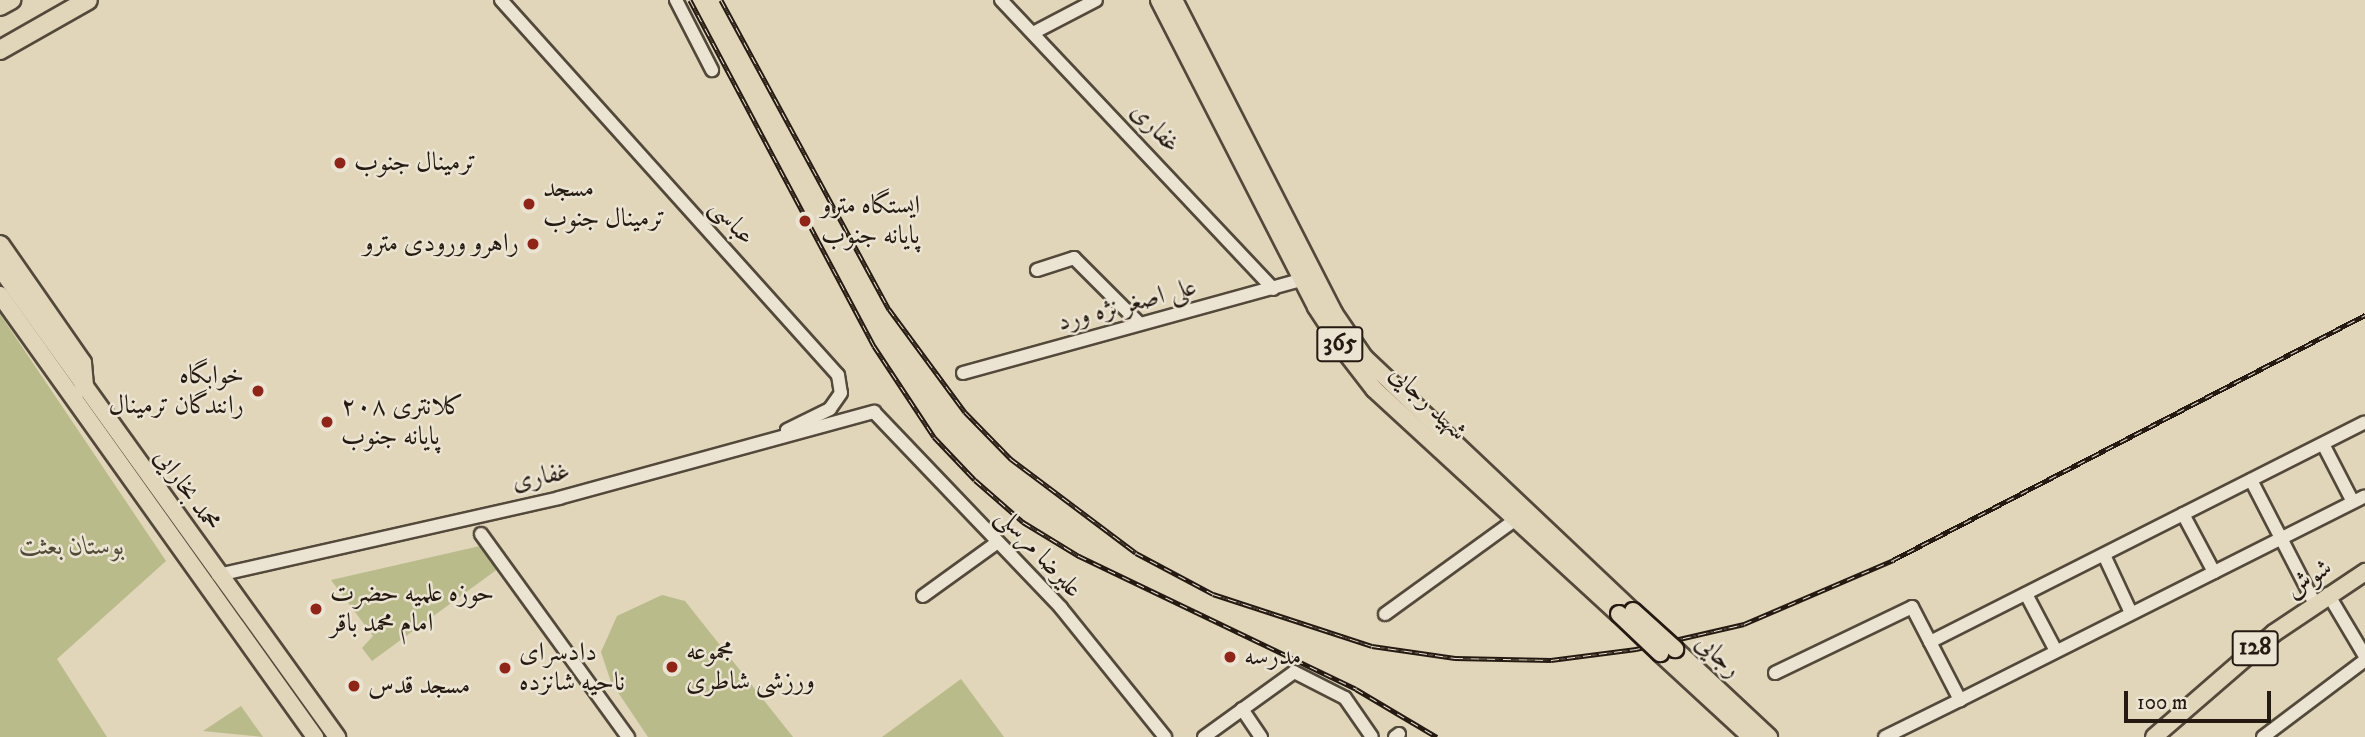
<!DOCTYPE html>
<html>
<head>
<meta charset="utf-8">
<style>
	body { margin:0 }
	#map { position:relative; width:2365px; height:737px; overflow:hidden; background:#e1d5ba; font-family:"IM FELL DW Pica",Amiri,serif }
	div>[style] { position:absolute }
	.green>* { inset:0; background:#b9bb8b }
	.roads { filter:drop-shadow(2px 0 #53493b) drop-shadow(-2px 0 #53493b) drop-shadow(0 2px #53493b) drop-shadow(0 -2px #53493b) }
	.minor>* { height:12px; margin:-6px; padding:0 6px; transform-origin:6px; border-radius:6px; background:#ece4d2 }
	.major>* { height:16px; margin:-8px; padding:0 8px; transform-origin:8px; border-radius:8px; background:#e1d5ba }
	.highway>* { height:18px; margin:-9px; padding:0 9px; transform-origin:9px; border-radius:9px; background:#e1d5ba }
	.rail>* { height:5px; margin-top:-2.5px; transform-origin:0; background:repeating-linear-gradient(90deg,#ece4d2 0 8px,#241a11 0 16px); box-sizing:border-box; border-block:2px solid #241a11 }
	.bridges { filter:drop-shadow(2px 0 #241a11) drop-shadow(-2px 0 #241a11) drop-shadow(0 2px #241a11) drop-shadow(0 -2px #241a11) }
	.major-bridge>* { height:16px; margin:-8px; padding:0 8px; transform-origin:8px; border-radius:8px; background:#e1d5ba }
	.dots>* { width:19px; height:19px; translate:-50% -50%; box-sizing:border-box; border:4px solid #ece4d2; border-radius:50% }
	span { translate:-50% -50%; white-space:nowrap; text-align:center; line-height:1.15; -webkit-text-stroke:5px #ece4d2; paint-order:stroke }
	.shield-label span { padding:2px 5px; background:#ece4d2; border:2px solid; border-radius:5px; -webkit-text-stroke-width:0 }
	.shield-label { font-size:24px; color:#241a11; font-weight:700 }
	.street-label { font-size:26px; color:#241a11 }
	.poi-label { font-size:26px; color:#241a11 }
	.left { translate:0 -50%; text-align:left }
	.right { translate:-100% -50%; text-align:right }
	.park-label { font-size:26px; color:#514a36; font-style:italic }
	.scale { position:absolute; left:2124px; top:691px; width:147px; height:32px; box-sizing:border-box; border:4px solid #241a11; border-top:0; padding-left:9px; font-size:21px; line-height:24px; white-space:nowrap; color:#241a11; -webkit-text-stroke:5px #ece4d2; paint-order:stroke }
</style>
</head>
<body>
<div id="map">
	<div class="green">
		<i style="clip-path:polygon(0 314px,166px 561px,57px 659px,107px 737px,0 737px)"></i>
		<i style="clip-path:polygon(480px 546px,499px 568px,372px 661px,362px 648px,373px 636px,331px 580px)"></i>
		<i style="clip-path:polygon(662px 595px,685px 601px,793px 737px,648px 737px,611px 682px,601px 652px,617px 616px)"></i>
		<i style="clip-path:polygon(961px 679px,1004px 737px,882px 737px)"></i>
		<i style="clip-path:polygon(241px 706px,263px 737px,203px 731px)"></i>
	</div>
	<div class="roads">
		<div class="minor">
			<i style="left:501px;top:0;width:504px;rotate:48.06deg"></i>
			<i style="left:838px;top:375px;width:18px;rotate:81deg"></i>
			<i style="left:841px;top:393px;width:19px;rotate:125deg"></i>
			<i style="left:830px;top:409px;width:48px;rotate:154deg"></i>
			<i style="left:676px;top:0;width:79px;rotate:62.8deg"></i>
			<i style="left:1001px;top:0;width:397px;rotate:46.7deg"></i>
			<i style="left:1033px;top:33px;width:71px;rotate:-27.6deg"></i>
			<i style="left:1037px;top:270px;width:39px;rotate:-18deg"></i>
			<i style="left:1074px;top:258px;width:93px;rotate:45deg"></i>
			<i style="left:963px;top:373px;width:361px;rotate:-15.4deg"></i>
			<i style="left:2323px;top:444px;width:65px;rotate:62.7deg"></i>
			<i style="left:2251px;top:480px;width:140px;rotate:62.7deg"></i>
			<i style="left:2183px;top:514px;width:66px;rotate:61.9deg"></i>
			<i style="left:481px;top:534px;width:251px;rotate:54.1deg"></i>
			<i style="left:2104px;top:555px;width:64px;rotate:65deg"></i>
			<i style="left:218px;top:575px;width:350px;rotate:-12.7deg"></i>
			<i style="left:559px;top:498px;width:327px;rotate:-15.3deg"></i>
			<i style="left:874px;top:412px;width:271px;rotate:46.3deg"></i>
			<i style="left:1061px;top:608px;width:166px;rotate:51.1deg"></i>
			<i style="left:2026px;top:594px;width:64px;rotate:62.2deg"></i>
			<i style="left:2328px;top:594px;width:72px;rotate:59.2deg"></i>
			<i style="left:923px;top:596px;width:92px;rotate:-35.8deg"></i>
			<i style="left:1385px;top:614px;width:162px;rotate:-35.9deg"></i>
			<i style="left:1930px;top:642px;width:487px;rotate:-26.8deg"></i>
			<i style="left:1775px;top:673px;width:152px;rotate:-25.7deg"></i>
			<i style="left:1912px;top:607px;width:105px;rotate:62.7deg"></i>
			<i style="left:1960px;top:700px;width:453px;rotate:-26.7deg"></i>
			<i style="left:1242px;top:709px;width:34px;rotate:56deg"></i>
			<i style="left:1204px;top:737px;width:111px;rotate:-35.8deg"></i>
			<i style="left:1294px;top:672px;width:57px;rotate:27deg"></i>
			<i style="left:1345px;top:698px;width:47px;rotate:55.3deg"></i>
			<i style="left:1395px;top:737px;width:5px;rotate:-37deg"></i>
			<i style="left:1885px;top:737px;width:84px;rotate:-26.3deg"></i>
			<i style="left:2263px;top:737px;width:128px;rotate:-37deg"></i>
		</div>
		<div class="major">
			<i style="left:1159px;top:0;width:345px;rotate:62.9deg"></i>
			<i style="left:1316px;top:307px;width:56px;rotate:56.6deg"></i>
			<i style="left:1347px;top:354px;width:44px;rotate:52.4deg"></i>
			<i style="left:1374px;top:389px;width:333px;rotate:42.6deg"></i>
			<i style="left:1174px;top:0;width:352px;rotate:62.9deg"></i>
			<i style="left:1334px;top:313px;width:53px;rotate:55.7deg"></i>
			<i style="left:1364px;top:357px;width:370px;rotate:43.4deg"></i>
			<i style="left:0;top:268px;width:578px;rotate:54.3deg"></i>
			<i style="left:0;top:295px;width:543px;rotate:54.52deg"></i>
			<i style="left:1675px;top:649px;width:129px;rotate:43.1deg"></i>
			<i style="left:1660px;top:653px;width:124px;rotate:42.7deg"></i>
			<i style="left:2154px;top:737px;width:159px;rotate:-40.9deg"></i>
			<i style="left:2274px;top:633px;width:110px;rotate:-33.8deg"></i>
		</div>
		<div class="highway">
			<i style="left:0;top:6px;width:13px;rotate:-29deg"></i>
			<i style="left:0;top:50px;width:101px;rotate:-29.6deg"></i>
			<i style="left:0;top:245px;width:144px;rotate:55.2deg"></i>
			<i style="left:82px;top:363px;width:25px;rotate:85deg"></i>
		</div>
	</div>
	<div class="rail">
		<i style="left:690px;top:0;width:392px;rotate:62deg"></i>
		<i style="left:874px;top:346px;width:109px;rotate:56.6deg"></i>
		<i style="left:934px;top:437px;width:59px;rotate:46.4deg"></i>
		<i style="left:975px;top:480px;width:64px;rotate:41.2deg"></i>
		<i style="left:1023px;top:522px;width:66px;rotate:31.3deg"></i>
		<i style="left:1079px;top:556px;width:307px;rotate:25.6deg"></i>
		<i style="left:1356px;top:689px;width:94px;rotate:30.7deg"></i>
		<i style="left:721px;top:0;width:352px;rotate:61.5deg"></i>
		<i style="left:889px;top:309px;width:128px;rotate:53.6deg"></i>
		<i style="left:965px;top:412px;width:66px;rotate:45.6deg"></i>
		<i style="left:1011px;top:459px;width:156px;rotate:36.9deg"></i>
		<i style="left:1136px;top:553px;width:87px;rotate:28deg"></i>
		<i style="left:1213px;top:594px;width:167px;rotate:18.1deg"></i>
		<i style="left:1372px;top:646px;width:84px;rotate:8.2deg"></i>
		<i style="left:1455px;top:658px;width:96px;rotate:1.2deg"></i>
		<i style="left:1551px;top:660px;width:86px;rotate:-7.4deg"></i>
		<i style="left:1636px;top:649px;width:111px;rotate:-13deg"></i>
		<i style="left:1744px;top:624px;width:162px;rotate:-23.2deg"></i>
		<i style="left:1893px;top:560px;width:532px;rotate:-27.43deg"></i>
	</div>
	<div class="bridges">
		<div class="major-bridge">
			<i style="left:1633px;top:611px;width:57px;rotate:42.1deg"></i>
			<i style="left:1619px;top:614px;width:57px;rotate:43.6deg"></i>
		</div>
	</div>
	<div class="dots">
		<i style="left:340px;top:163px;background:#8f2418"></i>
		<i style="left:529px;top:204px;background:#8f2418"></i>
		<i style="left:805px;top:221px;background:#8f2418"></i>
		<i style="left:533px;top:244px;background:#8f2418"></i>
		<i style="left:258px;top:391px;background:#8f2418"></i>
		<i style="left:327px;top:422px;background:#8f2418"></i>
		<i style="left:316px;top:609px;background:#8f2418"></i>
		<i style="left:1230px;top:657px;background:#8f2418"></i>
		<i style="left:672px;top:667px;background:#8f2418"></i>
		<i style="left:505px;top:668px;background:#8f2418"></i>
		<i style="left:354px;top:686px;background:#8f2418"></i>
	</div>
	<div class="shield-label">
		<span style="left:1340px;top:344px">365</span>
		<span style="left:2255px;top:648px">128</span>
	</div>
	<div class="street-label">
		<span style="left:1155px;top:128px;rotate:46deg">غفاری</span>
		<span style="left:732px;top:222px;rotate:48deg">عباسی</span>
		<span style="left:1127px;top:305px;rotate:-15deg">علی اصغر نژه ورد</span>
		<span style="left:1428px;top:403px;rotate:44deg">شهید رجایی</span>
		<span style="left:541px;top:477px;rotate:-11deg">غفاری</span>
		<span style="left:187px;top:490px;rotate:54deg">محمد بخارایی</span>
		<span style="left:1039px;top:553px;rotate:47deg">علیرضا مرسلی</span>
		<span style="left:2309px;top:579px;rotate:-34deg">شوش</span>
		<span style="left:1718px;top:656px;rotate:43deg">رجایی</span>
	</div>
	<div class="poi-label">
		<span class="left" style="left:354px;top:163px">ترمینال جنوب</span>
		<span class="left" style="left:543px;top:204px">مسجد<br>ترمینال جنوب</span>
		<span class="left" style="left:821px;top:221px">ایستگاه مترو<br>پایانه جنوب</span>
		<span class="right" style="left:519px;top:244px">راهرو ورودی مترو</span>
		<span class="right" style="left:244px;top:391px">خوابگاه<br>رانندگان ترمینال</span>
		<span class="left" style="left:341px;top:422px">کلانتری ۲۰۸<br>پایانه جنوب</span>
		<span class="left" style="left:330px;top:609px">حوزه علمیه حضرت<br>امام محمد باقر</span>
		<span class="left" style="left:686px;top:667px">مجموعه<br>ورزشی شاطری</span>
		<span class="left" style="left:519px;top:668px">دادسرای<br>ناحیه شانزده</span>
		<span class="left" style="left:1244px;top:657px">مدرسه</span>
		<span class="left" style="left:368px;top:686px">مسجد قدس</span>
	</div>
	<div class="park-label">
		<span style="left:72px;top:547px">بوستان بعثت</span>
	</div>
	<div class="scale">100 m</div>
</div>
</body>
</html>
